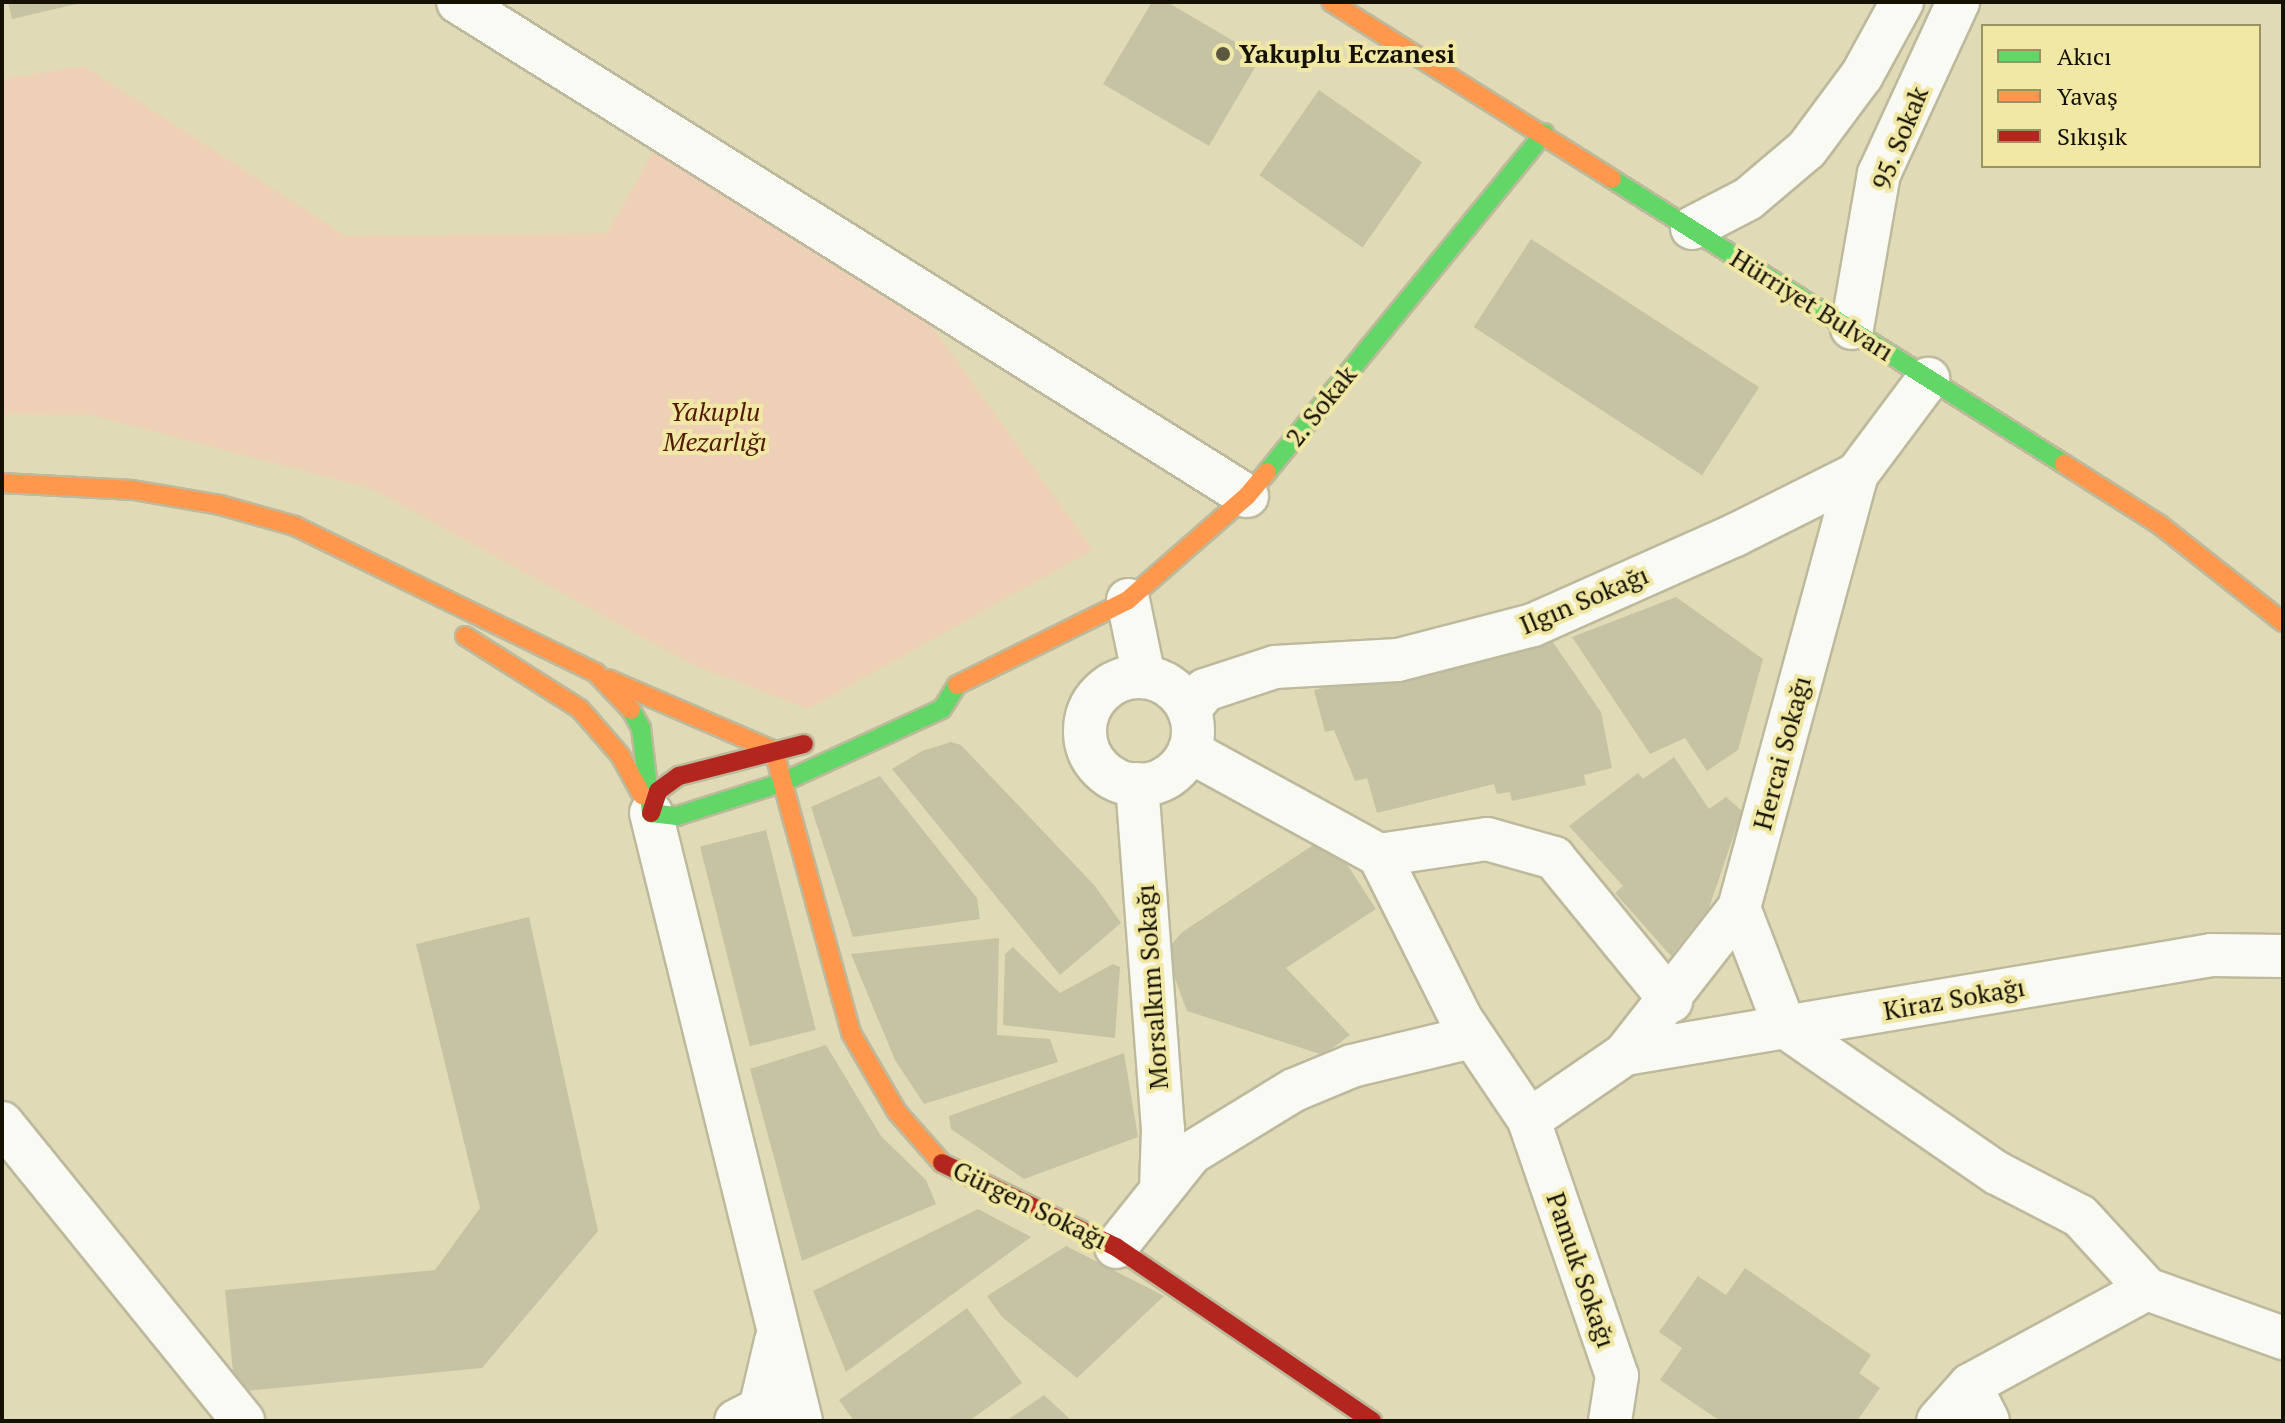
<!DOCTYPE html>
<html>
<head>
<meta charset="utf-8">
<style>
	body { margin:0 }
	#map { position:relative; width:2285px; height:1423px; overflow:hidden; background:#e0dbb6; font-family:"PT Serif",serif }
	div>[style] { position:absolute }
	.green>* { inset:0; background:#edd0b5 }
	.building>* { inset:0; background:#c6c2a4; transform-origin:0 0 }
	.roads { filter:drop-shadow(2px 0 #bdb99c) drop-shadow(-2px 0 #bdb99c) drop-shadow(0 2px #bdb99c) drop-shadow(0 -2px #bdb99c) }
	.street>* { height:42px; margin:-21px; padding:0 21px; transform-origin:21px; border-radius:21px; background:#fafaf4 }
	.street>.ring { margin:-21px; padding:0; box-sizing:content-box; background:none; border:42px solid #fafaf4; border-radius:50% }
	.fast>* { height:18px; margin:-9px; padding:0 9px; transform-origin:9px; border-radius:9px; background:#63d668 }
	.slow>* { height:18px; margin:-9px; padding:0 9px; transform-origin:9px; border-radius:9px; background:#ff974d }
	.jam>* { height:18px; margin:-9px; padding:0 9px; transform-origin:9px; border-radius:9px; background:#b3261e }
	.dots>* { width:22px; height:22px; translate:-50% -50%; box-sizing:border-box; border:4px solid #f1e8a5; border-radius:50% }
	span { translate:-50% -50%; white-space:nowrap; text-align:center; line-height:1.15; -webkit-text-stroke:8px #f1e8a5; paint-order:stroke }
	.poi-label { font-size:26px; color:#151100; font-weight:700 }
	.left { translate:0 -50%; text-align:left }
	.street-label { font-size:26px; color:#151100 }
	.park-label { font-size:26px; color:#541900; font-style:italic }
	.frame { position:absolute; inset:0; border:4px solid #151100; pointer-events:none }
	.legend { position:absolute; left:1981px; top:24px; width:280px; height:144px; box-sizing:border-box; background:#f1e8a5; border:2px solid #999263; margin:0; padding:10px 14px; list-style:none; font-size:24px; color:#151100 }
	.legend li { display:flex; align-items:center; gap:16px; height:40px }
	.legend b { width:40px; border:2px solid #999263 }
</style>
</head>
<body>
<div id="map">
	<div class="green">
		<i style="clip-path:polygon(84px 66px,346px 236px,607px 233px,658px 143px,898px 279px,1093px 550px,808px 709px,691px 664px,372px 489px,90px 415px,2px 414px,2px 79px)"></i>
	</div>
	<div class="building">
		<i style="clip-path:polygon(8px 2px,81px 2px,81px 3px,12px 19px)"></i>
		<i style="clip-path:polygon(1152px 2px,1167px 2px,1261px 57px,1209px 146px,1103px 84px)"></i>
		<i style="left:1319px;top:90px;width:126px;height:104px;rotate:35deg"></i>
		<i style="left:1531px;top:239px;width:272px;height:105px;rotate:33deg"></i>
		<i style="clip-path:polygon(1676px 597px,1763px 659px,1738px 750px,1707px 771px,1685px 738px,1650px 754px,1572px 637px)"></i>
		<i style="clip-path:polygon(1548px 635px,1601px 712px,1612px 768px,1584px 775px,1586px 785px,1512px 801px,1510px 792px,1497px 794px,1494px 784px,1377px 813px,1367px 778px,1355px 781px,1334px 730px,1325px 732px,1314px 690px)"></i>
		<i style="clip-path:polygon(951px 742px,961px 745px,1095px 886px,1121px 923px,1060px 975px,892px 769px,922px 751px)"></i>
		<i style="clip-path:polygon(1674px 757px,1709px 809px,1726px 797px,1742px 811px,1709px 908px,1671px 956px,1615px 893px,1623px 886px,1569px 826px,1638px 773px,1643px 779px)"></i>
		<i style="clip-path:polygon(880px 776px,977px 898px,980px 919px,853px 937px,811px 807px)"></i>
		<i style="left:766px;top:830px;width:206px;height:68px;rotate:76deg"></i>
		<i style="clip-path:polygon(1328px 835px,1376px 909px,1286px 968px,1350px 1035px,1323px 1055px,1187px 1011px,1170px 965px,1172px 944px,1181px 933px)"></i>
		<i style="clip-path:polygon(529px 917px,598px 1231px,482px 1368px,235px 1392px,225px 1290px,435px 1270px,480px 1208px,416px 944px)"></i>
		<i style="clip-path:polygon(999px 938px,997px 1035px,1050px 1039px,1058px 1062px,924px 1104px,895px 1060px,851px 954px)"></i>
		<i style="clip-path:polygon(1013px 947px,1060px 993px,1113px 964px,1120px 967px,1115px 1038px,1003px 1025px,1005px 954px)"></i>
		<i style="clip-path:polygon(826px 1045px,881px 1136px,926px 1180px,936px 1204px,802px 1261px,750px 1069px)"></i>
		<i style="clip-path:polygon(1124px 1053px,1138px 1137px,1024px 1179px,951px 1129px,949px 1116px)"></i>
		<i style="clip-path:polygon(978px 1209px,1031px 1237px,846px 1372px,813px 1291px)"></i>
		<i style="clip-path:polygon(1066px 1246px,1164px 1296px,1077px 1378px,1002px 1317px,987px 1296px)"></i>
		<i style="clip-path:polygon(1745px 1268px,1871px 1355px,1859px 1373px,1880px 1388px,1857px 1421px,1720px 1421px,1660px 1380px,1682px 1348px,1659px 1332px,1698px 1276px,1726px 1295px)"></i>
		<i style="clip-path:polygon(967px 1308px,1022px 1383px,969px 1421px,854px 1421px,839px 1400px)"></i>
		<i style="clip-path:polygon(1044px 1395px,1072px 1421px,1006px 1421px)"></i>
	</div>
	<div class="roads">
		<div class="street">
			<i style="left:458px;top:2px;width:931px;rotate:32.05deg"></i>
			<i style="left:1692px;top:228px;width:63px;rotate:-27.4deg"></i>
			<i style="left:1748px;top:199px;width:77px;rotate:-40.3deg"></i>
			<i style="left:1807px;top:149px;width:92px;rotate:-53.4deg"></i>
			<i style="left:1862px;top:75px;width:83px;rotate:-61.3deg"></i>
			<i style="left:1852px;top:328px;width:156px;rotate:-80.1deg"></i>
			<i style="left:1879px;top:174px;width:189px;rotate:-65.3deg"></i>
			<i style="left:1128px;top:600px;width:79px;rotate:78.3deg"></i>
			<i class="ring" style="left:1085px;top:677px;width:66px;height:66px"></i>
			<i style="left:1189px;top:710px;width:26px;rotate:-51deg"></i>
			<i style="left:1205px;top:690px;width:74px;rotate:-18.2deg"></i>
			<i style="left:1275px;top:667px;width:123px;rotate:-3.3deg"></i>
			<i style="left:1398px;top:660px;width:139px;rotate:-14.5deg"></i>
			<i style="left:1533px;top:625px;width:221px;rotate:-24deg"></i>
			<i style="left:1735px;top:535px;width:136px;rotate:-26.6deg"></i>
			<i style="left:1857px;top:474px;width:119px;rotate:-53.2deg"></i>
			<i style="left:1189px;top:751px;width:217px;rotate:28.7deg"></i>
			<i style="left:1379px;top:855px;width:109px;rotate:-8.4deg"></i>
			<i style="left:1487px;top:839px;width:70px;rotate:15.8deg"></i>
			<i style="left:1554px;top:858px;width:185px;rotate:50.7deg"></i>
			<i style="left:1137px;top:784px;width:346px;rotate:85.7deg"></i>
			<i style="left:1163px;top:1129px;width:60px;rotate:91.9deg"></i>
			<i style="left:651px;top:813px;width:626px;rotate:76.14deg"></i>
			<i style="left:1379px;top:855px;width:183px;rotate:63.4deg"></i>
			<i style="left:1461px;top:1019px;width:122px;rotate:56deg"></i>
			<i style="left:1785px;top:1027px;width:257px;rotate:34.6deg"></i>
			<i style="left:1997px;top:1173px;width:93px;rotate:27.4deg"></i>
			<i style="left:2080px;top:1216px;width:99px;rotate:47.5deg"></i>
			<i style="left:2147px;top:1289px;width:145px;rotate:19.8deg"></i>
			<i style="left:1785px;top:1027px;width:128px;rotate:-111.1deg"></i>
			<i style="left:1739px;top:908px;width:450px;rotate:-74.8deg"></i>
			<i style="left:1625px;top:1054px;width:595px;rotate:-9.57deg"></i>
			<i style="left:2212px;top:955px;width:71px;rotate:0.8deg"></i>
			<i style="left:2px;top:1123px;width:383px;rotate:51deg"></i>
			<i style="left:1116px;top:1247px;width:120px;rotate:-51.4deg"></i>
			<i style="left:1191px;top:1153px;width:121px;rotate:-31.5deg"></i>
			<i style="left:1294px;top:1090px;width:63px;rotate:-22.5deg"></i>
			<i style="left:1352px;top:1066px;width:123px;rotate:-13.6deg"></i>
			<i style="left:1970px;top:1385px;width:40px;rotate:63.4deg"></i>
			<i style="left:736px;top:1421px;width:27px;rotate:-27deg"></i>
			<i style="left:760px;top:1409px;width:70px;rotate:-76.8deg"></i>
			<i style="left:1610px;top:1421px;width:46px;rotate:-81.2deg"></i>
			<i style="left:1617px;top:1376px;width:271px;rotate:-109deg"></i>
			<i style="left:1529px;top:1120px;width:116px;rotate:-34.5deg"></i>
			<i style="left:1625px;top:1054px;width:185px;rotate:-52deg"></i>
			<i style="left:1938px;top:1421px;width:48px;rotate:-48.4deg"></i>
			<i style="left:1970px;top:1385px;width:201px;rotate:-28.5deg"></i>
		</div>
		<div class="fast">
			<i style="left:1612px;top:179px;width:534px;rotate:32.23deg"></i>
			<i style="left:1267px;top:472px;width:438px;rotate:-50.7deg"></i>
			<i style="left:631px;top:710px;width:21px;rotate:61deg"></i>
			<i style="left:641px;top:728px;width:86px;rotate:83.3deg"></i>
			<i style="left:651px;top:813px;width:26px;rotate:7deg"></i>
			<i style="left:677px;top:816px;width:109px;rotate:-17.6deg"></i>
			<i style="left:781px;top:783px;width:177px;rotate:-24.7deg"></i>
			<i style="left:942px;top:709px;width:28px;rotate:-58deg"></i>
		</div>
		<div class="slow">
			<i style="left:1331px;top:2px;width:332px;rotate:32.2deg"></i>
			<i style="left:2064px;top:464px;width:114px;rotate:32.4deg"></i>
			<i style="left:2160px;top:525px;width:157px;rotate:38.3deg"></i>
			<i style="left:2px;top:483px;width:131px;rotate:3.1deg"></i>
			<i style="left:133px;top:490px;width:88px;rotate:9.8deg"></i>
			<i style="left:220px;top:505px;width:78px;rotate:15.6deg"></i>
			<i style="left:295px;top:526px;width:335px;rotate:26deg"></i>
			<i style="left:596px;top:673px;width:51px;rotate:46.6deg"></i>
			<i style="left:465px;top:636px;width:136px;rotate:32.4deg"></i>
			<i style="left:580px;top:709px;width:61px;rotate:49deg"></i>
			<i style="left:620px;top:755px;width:46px;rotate:61.2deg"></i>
			<i style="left:608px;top:679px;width:181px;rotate:23.4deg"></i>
			<i style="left:957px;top:685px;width:191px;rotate:-26.4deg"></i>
			<i style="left:1128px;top:600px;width:158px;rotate:-41.2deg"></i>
			<i style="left:1247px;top:496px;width:31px;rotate:-50deg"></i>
			<i style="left:774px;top:751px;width:292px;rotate:74.7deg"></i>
			<i style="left:851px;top:1033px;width:91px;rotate:59.8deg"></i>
			<i style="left:897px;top:1112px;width:68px;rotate:48.6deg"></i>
		</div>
		<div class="jam">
			<i style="left:651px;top:813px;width:23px;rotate:-72deg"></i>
			<i style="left:658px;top:791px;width:26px;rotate:-36deg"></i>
			<i style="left:679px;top:776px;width:129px;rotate:-14.4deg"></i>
			<i style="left:942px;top:1163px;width:193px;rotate:25.8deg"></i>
			<i style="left:1116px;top:1247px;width:310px;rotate:34.2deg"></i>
		</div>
	</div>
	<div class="dots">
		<i style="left:1223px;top:54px;background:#5c5840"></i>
	</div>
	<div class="poi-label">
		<span class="left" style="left:1239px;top:54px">Yakuplu Eczanesi</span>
	</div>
	<div class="street-label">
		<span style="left:1900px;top:138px;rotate:-68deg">95. Sokak</span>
		<span style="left:1812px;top:305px;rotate:32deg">Hürriyet Bulvarı</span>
		<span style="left:1321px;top:406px;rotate:-51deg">2. Sokak</span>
		<span style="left:1584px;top:600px;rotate:-23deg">Ilgın Sokağı</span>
		<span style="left:1782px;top:753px;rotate:-75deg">Hercai Sokağı</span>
		<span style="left:1152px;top:987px;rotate:-94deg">Morsalkım Sokağı</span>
		<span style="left:1954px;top:999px;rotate:-10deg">Kiraz Sokağı</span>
		<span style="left:1030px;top:1205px;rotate:26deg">Gürgen Sokağı</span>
		<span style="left:1581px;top:1270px;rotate:71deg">Pamuk Sokağı</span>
	</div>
	<div class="park-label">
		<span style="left:715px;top:427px">Yakuplu<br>Mezarlığı</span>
	</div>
	<div class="frame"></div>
	<ul class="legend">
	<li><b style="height:10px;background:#63d668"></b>Akıcı</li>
	<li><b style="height:10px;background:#ff974d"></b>Yavaş</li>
	<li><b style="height:10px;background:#b3261e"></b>Sıkışık</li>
	</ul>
</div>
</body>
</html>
